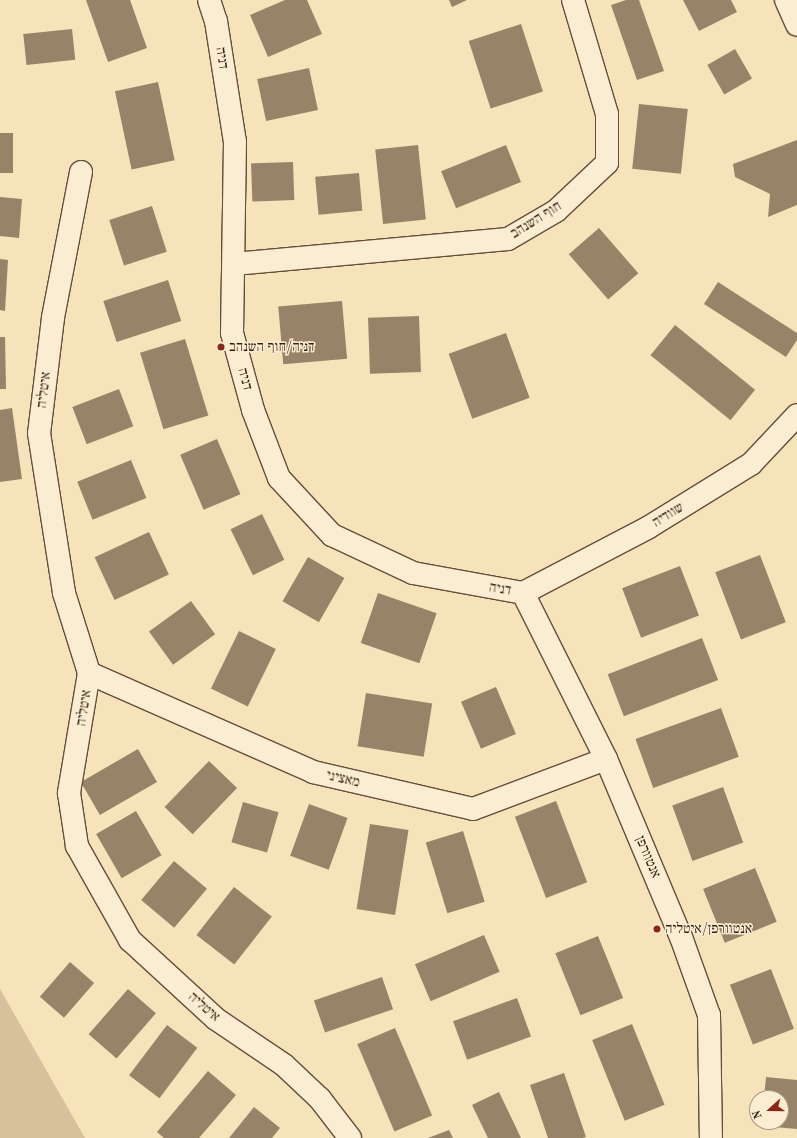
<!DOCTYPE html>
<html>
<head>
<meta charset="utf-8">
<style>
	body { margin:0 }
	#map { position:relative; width:797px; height:1138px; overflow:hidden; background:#f7e3b9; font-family:"Old Standard TT","Frank Ruhl Libre",serif }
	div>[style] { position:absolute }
	.green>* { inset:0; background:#d6c19c }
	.building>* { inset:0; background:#998368; transform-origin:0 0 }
	.roads { filter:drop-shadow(1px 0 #644e3b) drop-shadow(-1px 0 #644e3b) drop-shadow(0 1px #644e3b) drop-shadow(0 -1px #644e3b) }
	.minor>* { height:22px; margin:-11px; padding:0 11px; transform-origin:11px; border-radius:11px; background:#faedd2 }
	.dots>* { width:11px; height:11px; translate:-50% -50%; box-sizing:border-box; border:2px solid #faedd2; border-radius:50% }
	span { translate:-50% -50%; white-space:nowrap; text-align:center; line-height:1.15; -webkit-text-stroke:3px #faedd2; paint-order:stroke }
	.street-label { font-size:14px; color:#331c11 }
	.poi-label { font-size:14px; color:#331c11 }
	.left { translate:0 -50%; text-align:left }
	.north { position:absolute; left:749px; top:1090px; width:40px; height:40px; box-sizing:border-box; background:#faedd2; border:1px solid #aa9985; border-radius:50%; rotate:249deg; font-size:11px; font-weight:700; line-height:16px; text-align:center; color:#331c11 }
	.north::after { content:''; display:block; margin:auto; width:14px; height:18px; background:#8f2418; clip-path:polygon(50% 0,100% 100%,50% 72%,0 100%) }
</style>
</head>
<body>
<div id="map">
	<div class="green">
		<i style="clip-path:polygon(0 989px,85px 1138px,0 1138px)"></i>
	</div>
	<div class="building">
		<i style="clip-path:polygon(86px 0,130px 0,147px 48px,108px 62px)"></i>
		<i style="clip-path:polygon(285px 0,307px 0,322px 34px,268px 57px,250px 15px)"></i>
		<i style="clip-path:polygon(449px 0,467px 0,452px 7px)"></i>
		<i style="clip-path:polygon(626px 0,639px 0,664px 71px,637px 80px,611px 5px)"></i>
		<i style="clip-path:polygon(683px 0,731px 0,737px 12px,699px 31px)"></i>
		<i style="left:521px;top:24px;width:71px;height:55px;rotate:72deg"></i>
		<i style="left:72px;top:29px;width:31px;height:49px;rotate:84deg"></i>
		<i style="left:735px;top:49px;width:34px;height:32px;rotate:60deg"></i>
		<i style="left:309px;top:68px;width:43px;height:53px;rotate:78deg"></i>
		<i style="left:158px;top:82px;width:80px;height:44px;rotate:78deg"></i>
		<i style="left:639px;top:104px;width:49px;height:65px;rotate:6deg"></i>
		<i style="left:0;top:133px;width:13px;height:40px"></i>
		<i style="clip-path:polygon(797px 140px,797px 205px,768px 217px,770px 194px,735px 177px,733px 164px)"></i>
		<i style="left:418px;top:145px;width:75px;height:43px;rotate:84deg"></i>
		<i style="left:506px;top:145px;width:40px;height:70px;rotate:68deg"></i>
		<i style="left:293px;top:162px;width:38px;height:42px;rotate:88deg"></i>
		<i style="left:359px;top:173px;width:38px;height:44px;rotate:85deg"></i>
		<i style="clip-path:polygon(0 197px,22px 199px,19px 238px,0 236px)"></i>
		<i style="left:152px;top:206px;width:48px;height:45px;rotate:72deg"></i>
		<i style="left:599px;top:228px;width:60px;height:40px;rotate:49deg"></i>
		<i style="clip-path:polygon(0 259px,8px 260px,5px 311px,0 310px)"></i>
		<i style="left:168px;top:280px;width:43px;height:68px;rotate:72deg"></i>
		<i style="clip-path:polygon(718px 282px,797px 333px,797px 340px,786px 357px,704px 304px)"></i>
		<i style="left:342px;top:301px;width:58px;height:64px;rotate:85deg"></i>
		<i style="left:419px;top:316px;width:56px;height:51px;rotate:88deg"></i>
		<i style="left:675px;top:325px;width:103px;height:39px;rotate:39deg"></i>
		<i style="left:506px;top:333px;width:69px;height:61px;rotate:70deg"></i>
		<i style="clip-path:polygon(0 337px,5px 337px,6px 389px,0 389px)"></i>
		<i style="left:185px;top:339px;width:80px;height:47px;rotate:73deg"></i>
		<i style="left:119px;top:389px;width:40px;height:50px;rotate:69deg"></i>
		<i style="clip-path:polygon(12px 408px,22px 479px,0 482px,0 410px)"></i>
		<i style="left:217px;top:439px;width:60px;height:40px;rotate:67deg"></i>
		<i style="left:131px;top:460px;width:41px;height:58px;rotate:68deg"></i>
		<i style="left:262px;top:514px;width:51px;height:35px;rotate:64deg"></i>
		<i style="left:149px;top:532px;width:47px;height:60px;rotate:65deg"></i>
		<i style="left:760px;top:555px;width:72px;height:48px;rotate:69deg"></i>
		<i style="left:308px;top:557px;width:42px;height:51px;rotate:30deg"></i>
		<i style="left:680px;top:566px;width:53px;height:62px;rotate:69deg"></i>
		<i style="left:378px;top:593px;width:62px;height:53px;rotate:19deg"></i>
		<i style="left:191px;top:601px;width:41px;height:52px;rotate:54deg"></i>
		<i style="left:239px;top:631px;width:41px;height:64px;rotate:26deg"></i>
		<i style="left:702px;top:638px;width:45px;height:101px;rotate:69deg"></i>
		<i style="left:496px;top:687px;width:51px;height:38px;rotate:67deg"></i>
		<i style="left:366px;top:693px;width:67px;height:54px;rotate:9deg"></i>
		<i style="left:721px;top:708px;width:52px;height:91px;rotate:70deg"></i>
		<i style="left:138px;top:749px;width:38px;height:66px;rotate:60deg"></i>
		<i style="left:209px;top:761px;width:39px;height:64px;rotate:44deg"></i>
		<i style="left:723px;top:787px;width:59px;height:54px;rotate:70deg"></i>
		<i style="left:556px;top:801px;width:87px;height:44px;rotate:69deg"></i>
		<i style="left:243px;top:802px;width:37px;height:42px;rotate:16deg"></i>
		<i style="left:309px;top:804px;width:41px;height:55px;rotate:20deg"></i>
		<i style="left:136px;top:811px;width:51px;height:46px;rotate:60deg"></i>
		<i style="left:370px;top:824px;width:39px;height:86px;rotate:9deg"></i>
		<i style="left:463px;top:831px;width:74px;height:39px;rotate:73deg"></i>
		<i style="left:174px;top:861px;width:43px;height:51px;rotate:40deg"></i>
		<i style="left:755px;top:868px;width:58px;height:56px;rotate:68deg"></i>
		<i style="left:234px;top:887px;width:48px;height:61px;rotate:38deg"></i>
		<i style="left:484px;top:935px;width:40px;height:75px;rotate:67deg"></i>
		<i style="left:598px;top:936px;width:67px;height:46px;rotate:68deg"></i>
		<i style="left:70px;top:962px;width:32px;height:46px;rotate:41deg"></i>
		<i style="left:771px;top:969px;width:64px;height:44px;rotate:69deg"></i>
		<i style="left:382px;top:977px;width:34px;height:72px;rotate:71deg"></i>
		<i style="left:128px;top:989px;width:37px;height:60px;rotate:41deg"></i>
		<i style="left:517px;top:998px;width:41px;height:68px;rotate:70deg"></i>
		<i style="left:632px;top:1024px;width:87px;height:43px;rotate:68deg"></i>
		<i style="left:167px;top:1025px;width:38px;height:63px;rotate:37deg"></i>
		<i style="left:395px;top:1028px;width:95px;height:41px;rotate:67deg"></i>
		<i style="clip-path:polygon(208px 1071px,236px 1095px,199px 1138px,164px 1138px,157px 1132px)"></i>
		<i style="clip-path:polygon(564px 1073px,586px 1137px,583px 1138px,548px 1138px,530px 1085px)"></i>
		<i style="clip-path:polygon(766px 1077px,797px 1080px,797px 1129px,762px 1126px,762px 1122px,781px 1122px,781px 1098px,764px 1098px)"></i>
		<i style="clip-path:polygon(499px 1092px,521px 1138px,488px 1138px,472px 1105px)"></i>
		<i style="clip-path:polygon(254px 1107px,280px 1128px,272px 1138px,229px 1138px)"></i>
		<i style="clip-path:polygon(449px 1130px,453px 1138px,428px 1138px)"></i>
	</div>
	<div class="roads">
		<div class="minor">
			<i style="left:209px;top:0;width:22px;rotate:72deg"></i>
			<i style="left:216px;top:21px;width:122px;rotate:81.1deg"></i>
			<i style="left:235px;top:142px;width:191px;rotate:90.9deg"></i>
			<i style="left:232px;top:333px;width:80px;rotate:74.7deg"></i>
			<i style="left:253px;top:410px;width:73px;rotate:69.1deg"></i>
			<i style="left:279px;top:478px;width:78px;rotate:47.1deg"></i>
			<i style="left:332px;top:535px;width:89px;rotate:25.1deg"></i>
			<i style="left:413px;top:573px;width:112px;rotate:10.3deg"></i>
			<i style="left:786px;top:0;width:27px;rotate:66deg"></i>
			<i style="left:81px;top:172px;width:149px;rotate:100.9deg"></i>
			<i style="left:53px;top:318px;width:116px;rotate:96.9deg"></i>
			<i style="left:39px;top:433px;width:162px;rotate:81.1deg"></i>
			<i style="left:64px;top:593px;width:84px;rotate:72.6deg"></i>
			<i style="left:89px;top:673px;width:122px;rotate:99.5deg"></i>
			<i style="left:69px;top:793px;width:54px;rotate:81.4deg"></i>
			<i style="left:77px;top:846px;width:108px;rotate:60.6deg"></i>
			<i style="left:130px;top:940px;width:117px;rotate:42.6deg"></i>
			<i style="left:216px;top:1019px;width:82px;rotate:34.1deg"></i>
			<i style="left:284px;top:1065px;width:50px;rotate:43.4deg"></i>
			<i style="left:320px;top:1099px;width:49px;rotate:52.4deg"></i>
			<i style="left:234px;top:264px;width:275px;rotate:-5.2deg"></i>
			<i style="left:508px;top:239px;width:56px;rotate:-30.3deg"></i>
			<i style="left:556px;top:211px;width:70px;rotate:-43.3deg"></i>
			<i style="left:607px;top:163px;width:49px;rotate:-90deg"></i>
			<i style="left:607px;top:114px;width:119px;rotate:-106.6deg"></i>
			<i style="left:523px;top:593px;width:186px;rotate:63.4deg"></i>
			<i style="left:606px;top:759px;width:193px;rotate:67.2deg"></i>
			<i style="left:681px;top:937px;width:83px;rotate:70.3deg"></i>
			<i style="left:709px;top:1015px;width:123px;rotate:89.1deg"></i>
			<i style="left:523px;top:593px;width:142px;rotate:-27.6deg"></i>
			<i style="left:649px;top:527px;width:120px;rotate:-31.7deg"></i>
			<i style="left:751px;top:464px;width:67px;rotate:-46.8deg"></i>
			<i style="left:89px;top:673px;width:245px;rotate:23.8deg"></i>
			<i style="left:313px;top:772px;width:164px;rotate:13deg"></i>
			<i style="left:473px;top:809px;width:142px;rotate:-20.6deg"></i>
		</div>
	</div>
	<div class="dots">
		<i style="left:221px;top:347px;background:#8f2418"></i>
		<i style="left:657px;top:929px;background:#8f2418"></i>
	</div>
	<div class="street-label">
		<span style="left:222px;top:58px;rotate:81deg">דניה</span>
		<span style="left:536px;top:220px;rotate:-32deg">חוף השנהב</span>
		<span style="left:245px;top:379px;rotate:75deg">דניה</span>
		<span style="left:44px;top:390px;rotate:-83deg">איטליה</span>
		<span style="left:668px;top:515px;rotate:-32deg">שוודיה</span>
		<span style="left:500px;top:589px;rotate:9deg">דניה</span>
		<span style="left:84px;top:708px;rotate:-81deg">איטליה</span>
		<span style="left:343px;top:779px;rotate:13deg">מאציני</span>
		<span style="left:648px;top:857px;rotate:67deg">אנטוורפן</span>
		<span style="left:204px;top:1007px;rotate:41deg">איטליה</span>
	</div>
	<div class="poi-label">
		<span class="left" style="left:229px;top:347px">דניה/חוף השנהב</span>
		<span class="left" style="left:665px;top:929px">אנטוורפן/איטליה</span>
	</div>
	<div class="north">N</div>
</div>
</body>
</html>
